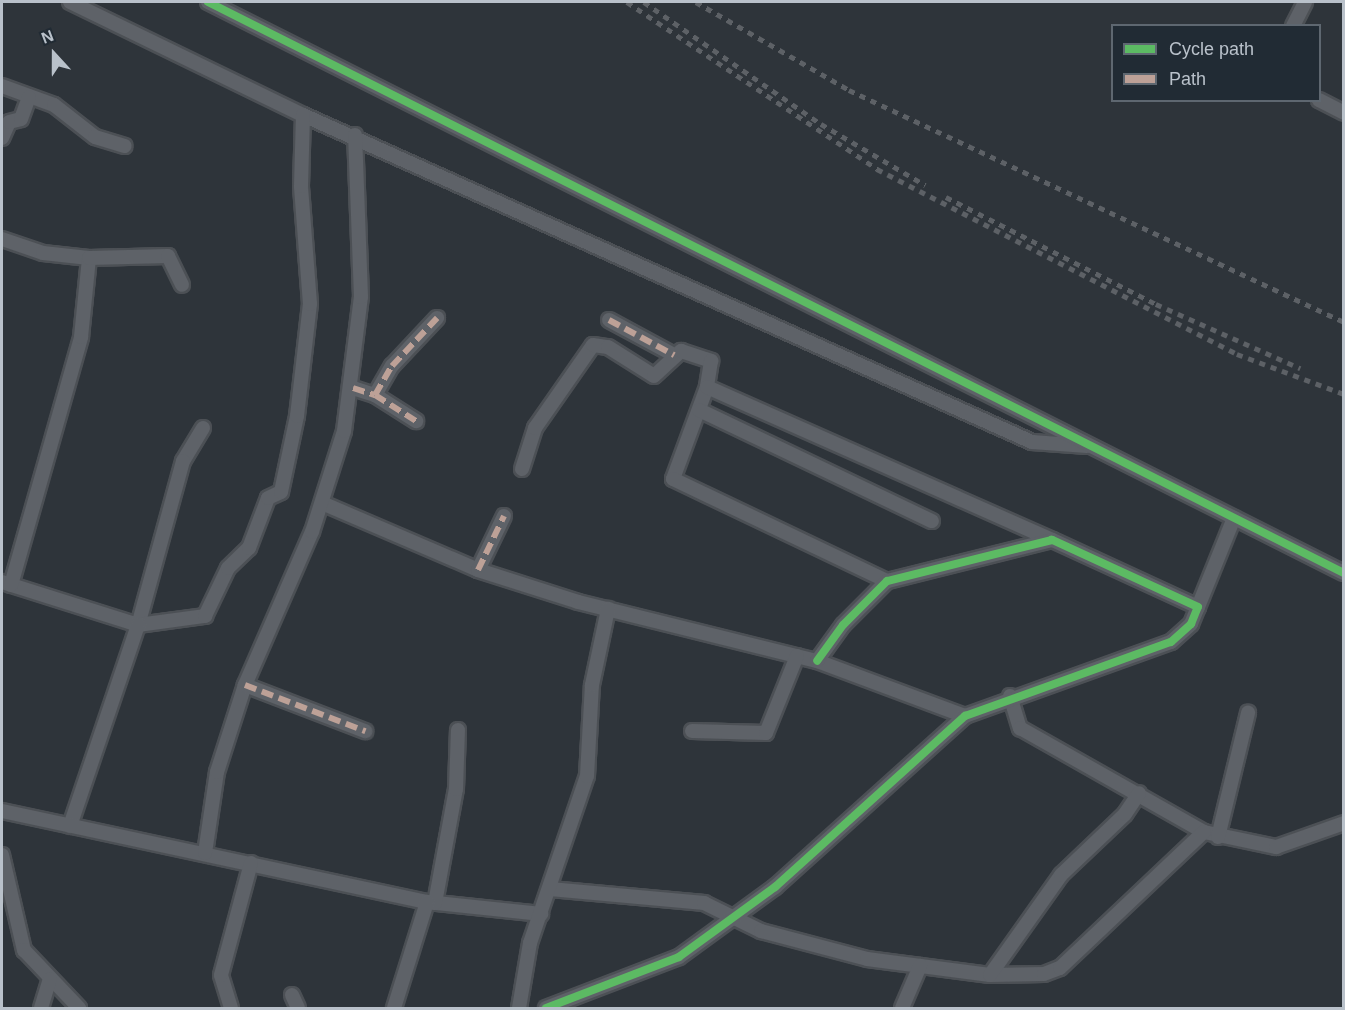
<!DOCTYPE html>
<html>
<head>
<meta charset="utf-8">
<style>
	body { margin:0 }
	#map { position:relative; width:1345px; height:1010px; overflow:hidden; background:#2e343a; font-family:Arial,sans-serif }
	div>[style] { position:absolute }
	.roads { filter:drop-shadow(2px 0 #4c5055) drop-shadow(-2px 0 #4c5055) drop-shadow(0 2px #4c5055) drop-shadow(0 -2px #4c5055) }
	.street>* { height:14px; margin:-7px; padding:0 7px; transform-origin:7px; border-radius:7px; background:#5e6268 }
	.rail>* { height:4.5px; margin-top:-2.25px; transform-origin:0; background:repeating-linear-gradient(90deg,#5d6166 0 6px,transparent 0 12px) }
	.quiet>* { height:6px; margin-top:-3px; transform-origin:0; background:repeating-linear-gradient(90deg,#bda197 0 12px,transparent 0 18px) }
	.cycleway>* { height:8px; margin:-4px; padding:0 4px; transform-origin:4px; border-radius:4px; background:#5cba63 }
	span { translate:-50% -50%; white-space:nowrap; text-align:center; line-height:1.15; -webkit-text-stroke:6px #212b34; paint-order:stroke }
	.frame { position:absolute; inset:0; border:3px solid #b9c1ca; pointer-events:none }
	.legend { position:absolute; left:1111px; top:24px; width:210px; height:78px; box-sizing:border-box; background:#212b34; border:2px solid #5e6770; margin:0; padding:8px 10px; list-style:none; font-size:18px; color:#b9c1ca }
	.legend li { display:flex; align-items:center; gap:12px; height:30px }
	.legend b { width:30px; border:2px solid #5e6770 }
	.north { position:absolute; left:24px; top:24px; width:60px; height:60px; -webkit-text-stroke:4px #212b34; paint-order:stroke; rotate:339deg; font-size:16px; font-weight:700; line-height:24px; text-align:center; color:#b9c1ca }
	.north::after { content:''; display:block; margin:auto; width:21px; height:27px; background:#b9c1ca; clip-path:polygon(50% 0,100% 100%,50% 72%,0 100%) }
</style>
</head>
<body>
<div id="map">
	<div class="roads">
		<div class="street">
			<i style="left:70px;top:2px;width:259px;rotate:25.9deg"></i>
			<i style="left:303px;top:115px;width:799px;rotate:24.16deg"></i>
			<i style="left:1032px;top:442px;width:55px;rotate:4.2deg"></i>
			<i style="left:208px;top:2px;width:1271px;rotate:26.69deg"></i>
			<i style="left:1293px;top:26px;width:27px;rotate:-63deg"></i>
			<i style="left:2px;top:86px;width:55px;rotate:20.1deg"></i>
			<i style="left:54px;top:105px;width:52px;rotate:38deg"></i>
			<i style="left:95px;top:137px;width:31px;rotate:17deg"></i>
			<i style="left:1319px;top:100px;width:28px;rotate:27deg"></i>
			<i style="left:2px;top:138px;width:17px;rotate:-66deg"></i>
			<i style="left:9px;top:122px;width:12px;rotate:-14deg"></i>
			<i style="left:21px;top:119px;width:23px;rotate:-70deg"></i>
			<i style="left:2px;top:239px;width:43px;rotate:18.9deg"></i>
			<i style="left:43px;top:253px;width:46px;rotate:6.2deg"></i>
			<i style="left:609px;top:320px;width:74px;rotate:28.3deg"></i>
			<i style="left:707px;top:387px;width:98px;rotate:110.3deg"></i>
			<i style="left:673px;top:479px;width:237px;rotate:25.5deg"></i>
			<i style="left:353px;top:388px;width:23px;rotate:18deg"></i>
			<i style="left:375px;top:395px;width:34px;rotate:-60deg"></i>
			<i style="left:392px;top:366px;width:66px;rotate:-46.8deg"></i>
			<i style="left:375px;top:395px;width:49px;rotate:32.4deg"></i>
			<i style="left:699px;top:410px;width:258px;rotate:25.5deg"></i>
			<i style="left:203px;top:428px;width:39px;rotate:121deg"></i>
			<i style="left:183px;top:461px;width:170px;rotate:105.3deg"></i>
			<i style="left:138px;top:625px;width:68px;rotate:-7.7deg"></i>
			<i style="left:205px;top:616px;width:53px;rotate:-64.4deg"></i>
			<i style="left:228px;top:568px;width:29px;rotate:-44deg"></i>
			<i style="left:249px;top:548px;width:53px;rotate:-69.2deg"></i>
			<i style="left:268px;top:498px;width:14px;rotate:-25deg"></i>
			<i style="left:281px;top:492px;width:78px;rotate:-78.1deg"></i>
			<i style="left:297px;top:416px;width:113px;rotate:-83.4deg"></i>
			<i style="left:310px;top:304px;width:118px;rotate:-94.4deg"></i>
			<i style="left:301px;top:186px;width:71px;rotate:-88.4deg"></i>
			<i style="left:522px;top:469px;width:43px;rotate:-72.4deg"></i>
			<i style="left:535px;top:428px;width:101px;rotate:-55.1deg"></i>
			<i style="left:593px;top:345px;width:15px;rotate:8deg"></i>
			<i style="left:608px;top:347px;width:54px;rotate:32.2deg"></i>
			<i style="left:654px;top:376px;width:37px;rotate:-43deg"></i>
			<i style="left:681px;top:351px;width:32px;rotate:18deg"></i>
			<i style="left:711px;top:361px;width:26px;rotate:99deg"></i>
			<i style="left:707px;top:387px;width:377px;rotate:23.9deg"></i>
			<i style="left:322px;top:503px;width:170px;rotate:23.2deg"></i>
			<i style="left:478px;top:570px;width:105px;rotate:17.7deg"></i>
			<i style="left:578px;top:602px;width:246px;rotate:13.9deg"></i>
			<i style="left:817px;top:661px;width:158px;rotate:20.4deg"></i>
			<i style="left:478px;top:570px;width:60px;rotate:-64.3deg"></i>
			<i style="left:2px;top:582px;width:143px;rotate:17.5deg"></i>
			<i style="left:138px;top:625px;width:212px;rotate:108.7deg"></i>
			<i style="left:11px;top:585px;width:258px;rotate:-74.2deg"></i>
			<i style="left:81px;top:337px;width:79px;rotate:-84.2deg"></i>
			<i style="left:89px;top:258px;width:79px;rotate:-1.5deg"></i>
			<i style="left:168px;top:256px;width:32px;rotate:64deg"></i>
			<i style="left:1198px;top:607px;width:96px;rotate:-68deg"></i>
			<i style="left:245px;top:685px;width:129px;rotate:21deg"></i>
			<i style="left:1010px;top:696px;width:34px;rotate:73deg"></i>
			<i style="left:1020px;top:728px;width:211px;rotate:29.5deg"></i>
			<i style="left:1204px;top:832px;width:74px;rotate:11.8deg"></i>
			<i style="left:1276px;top:847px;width:72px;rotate:-19.4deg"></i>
			<i style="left:692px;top:731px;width:74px;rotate:1.5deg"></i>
			<i style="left:766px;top:733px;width:83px;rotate:-68.1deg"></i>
			<i style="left:2px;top:811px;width:435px;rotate:12.1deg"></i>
			<i style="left:427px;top:902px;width:115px;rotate:6deg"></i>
			<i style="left:1218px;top:837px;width:128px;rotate:-76.4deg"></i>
			<i style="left:205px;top:853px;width:82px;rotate:-81.6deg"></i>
			<i style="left:217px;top:772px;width:91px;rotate:-72.2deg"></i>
			<i style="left:245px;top:685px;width:167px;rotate:-66.4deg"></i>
			<i style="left:312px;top:532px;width:106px;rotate:-72.4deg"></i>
			<i style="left:344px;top:431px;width:135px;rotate:-82.8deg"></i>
			<i style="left:361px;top:297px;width:162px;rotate:-92.1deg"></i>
			<i style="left:2px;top:855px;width:98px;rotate:77deg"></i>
			<i style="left:24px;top:950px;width:80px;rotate:46.5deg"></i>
			<i style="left:550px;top:889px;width:155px;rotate:5.2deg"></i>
			<i style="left:704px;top:903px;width:64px;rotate:26.2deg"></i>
			<i style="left:761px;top:931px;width:110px;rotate:14.8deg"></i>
			<i style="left:867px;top:959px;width:124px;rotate:7.4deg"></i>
			<i style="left:990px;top:975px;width:54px;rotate:-1.1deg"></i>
			<i style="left:1044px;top:974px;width:17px;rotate:-21deg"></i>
			<i style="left:1060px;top:968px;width:198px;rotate:-43.4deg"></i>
			<i style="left:435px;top:903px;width:116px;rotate:-79.6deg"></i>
			<i style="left:456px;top:789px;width:59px;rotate:-88.1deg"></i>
			<i style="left:990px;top:975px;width:123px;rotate:-54.6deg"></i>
			<i style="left:1061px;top:875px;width:88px;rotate:-43.6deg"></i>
			<i style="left:1125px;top:814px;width:25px;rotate:-56deg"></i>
			<i style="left:292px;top:995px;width:14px;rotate:65deg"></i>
			<i style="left:41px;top:1008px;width:30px;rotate:-73deg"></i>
			<i style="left:231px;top:1008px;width:34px;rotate:-107deg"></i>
			<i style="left:221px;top:975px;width:116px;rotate:-75deg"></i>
			<i style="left:394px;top:1008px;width:111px;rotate:-72.7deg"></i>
			<i style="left:519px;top:1008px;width:66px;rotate:-80.4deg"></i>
			<i style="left:530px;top:943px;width:176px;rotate:-71.2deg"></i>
			<i style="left:587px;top:776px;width:91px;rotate:-86.9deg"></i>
			<i style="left:592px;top:685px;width:78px;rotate:-78.1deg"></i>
			<i style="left:546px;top:1008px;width:142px;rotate:-21deg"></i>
			<i style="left:679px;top:957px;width:119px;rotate:-36.1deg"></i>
			<i style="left:775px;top:887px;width:256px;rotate:-42deg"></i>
			<i style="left:965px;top:716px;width:219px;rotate:-19.8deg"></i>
			<i style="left:1171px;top:642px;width:27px;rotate:-42deg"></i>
			<i style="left:1191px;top:624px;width:18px;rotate:-68deg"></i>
			<i style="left:1198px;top:607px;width:161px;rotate:-155.3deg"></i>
			<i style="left:1052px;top:540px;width:170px;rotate:166deg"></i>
			<i style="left:887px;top:581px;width:62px;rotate:135deg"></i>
			<i style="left:843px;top:625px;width:44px;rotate:125.8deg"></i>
			<i style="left:902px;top:1008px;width:46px;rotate:-66.8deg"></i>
		</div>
	</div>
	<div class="rail">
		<i style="left:627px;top:2px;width:301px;rotate:33.7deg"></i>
		<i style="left:877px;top:169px;width:405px;rotate:27.2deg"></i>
		<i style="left:1237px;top:354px;width:114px;rotate:20.5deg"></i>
		<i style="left:644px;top:2px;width:215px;rotate:34.6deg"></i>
		<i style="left:821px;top:124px;width:121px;rotate:30.4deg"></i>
		<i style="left:696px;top:2px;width:177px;rotate:29.9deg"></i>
		<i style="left:849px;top:90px;width:547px;rotate:25.11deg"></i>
		<i style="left:946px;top:197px;width:236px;rotate:27deg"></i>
		<i style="left:1156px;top:304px;width:158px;rotate:24deg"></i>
	</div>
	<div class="quiet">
		<i style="left:609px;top:320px;width:74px;rotate:28.3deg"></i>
		<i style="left:353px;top:388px;width:23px;rotate:18deg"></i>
		<i style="left:375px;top:395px;width:34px;rotate:-60deg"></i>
		<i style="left:392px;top:366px;width:66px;rotate:-46.8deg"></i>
		<i style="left:375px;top:395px;width:49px;rotate:32.4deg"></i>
		<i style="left:478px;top:570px;width:60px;rotate:-64.3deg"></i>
		<i style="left:245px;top:685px;width:129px;rotate:21deg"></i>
	</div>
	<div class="cycleway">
		<i style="left:208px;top:2px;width:1271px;rotate:26.69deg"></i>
		<i style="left:546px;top:1008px;width:142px;rotate:-21deg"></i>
		<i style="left:679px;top:957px;width:119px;rotate:-36.1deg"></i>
		<i style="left:775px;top:887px;width:256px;rotate:-42deg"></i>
		<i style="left:965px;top:716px;width:219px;rotate:-19.8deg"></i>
		<i style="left:1171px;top:642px;width:27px;rotate:-42deg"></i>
		<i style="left:1191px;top:624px;width:18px;rotate:-68deg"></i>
		<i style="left:1198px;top:607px;width:161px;rotate:-155.3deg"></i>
		<i style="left:1052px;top:540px;width:170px;rotate:166deg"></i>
		<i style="left:887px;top:581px;width:62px;rotate:135deg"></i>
		<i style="left:843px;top:625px;width:44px;rotate:125.8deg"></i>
	</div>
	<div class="frame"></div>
	<ul class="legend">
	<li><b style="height:8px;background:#5cba63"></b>Cycle path</li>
	<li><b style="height:8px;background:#bda197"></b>Path</li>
	</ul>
	<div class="north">N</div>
</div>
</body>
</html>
